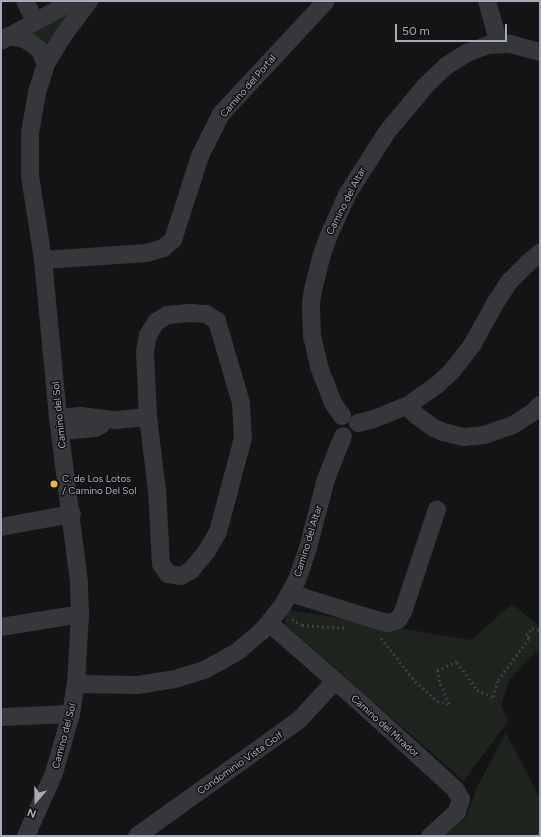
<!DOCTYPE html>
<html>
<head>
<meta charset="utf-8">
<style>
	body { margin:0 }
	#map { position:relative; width:541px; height:837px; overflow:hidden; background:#151517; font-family:Figtree,sans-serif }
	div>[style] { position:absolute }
	.green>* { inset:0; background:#1d251e }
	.path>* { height:2.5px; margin-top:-1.25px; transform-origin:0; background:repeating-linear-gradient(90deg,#3c3e43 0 2px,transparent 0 5px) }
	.minor>* { height:18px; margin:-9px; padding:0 9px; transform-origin:9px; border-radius:9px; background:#36373c }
	.dots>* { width:11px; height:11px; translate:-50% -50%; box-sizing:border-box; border:2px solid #101012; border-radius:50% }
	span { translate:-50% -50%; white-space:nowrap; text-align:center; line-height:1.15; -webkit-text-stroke:3px #101012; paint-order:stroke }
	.street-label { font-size:10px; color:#a7abb7 }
	.poi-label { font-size:10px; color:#a7abb7 }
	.left { translate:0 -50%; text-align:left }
	.frame { position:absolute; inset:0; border:2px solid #a7abb7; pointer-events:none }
	.north { position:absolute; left:16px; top:781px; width:40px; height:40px; -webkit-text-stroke:3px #101012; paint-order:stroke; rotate:200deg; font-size:11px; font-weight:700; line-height:16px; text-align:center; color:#a7abb7 }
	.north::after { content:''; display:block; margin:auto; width:14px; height:18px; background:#a7abb7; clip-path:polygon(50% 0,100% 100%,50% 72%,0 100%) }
	.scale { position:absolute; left:395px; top:24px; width:112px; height:18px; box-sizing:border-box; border:2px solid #a7abb7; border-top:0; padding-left:5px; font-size:12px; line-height:14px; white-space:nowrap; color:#a7abb7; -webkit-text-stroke:3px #101012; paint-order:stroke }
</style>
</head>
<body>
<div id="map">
	<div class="green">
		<i style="clip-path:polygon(70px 12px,47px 43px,44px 44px,34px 36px,34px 33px)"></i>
		<i style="clip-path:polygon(512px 604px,540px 626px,540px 654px,536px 651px,510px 679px,501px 705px,508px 721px,464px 781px,286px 625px,285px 619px,290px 610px,471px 640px)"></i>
		<i style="clip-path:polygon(506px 733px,540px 798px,540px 836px,442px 836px,466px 818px,478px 785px)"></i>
	</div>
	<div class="path">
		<i style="left:292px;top:619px;width:12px;rotate:31deg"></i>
		<i style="left:302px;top:625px;width:43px;rotate:4deg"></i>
		<i style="left:381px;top:638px;width:55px;rotate:51.7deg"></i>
		<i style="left:415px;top:681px;width:30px;rotate:42deg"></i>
		<i style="left:437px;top:701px;width:12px;rotate:14deg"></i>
		<i style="left:449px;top:704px;width:24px;rotate:-114deg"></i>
		<i style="left:439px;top:682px;width:12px;rotate:-99deg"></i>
		<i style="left:437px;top:670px;width:22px;rotate:-22deg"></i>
		<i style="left:457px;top:662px;width:34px;rotate:54deg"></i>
		<i style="left:477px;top:690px;width:17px;rotate:24deg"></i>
		<i style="left:493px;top:697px;width:18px;rotate:-74deg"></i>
		<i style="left:498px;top:680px;width:52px;rotate:-53.6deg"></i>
		<i style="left:529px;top:638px;width:4px;rotate:-135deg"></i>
		<i style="left:526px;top:635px;width:9px;rotate:-49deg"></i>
		<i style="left:532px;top:628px;width:8px;rotate:14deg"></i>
	</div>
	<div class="minor">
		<i style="left:25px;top:1px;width:22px;rotate:63deg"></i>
		<i style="left:487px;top:1px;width:45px;rotate:74.4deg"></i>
		<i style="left:8px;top:36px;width:17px;rotate:10deg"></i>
		<i style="left:25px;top:39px;width:19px;rotate:36deg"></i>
		<i style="left:40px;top:50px;width:15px;rotate:67deg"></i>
		<i style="left:1px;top:41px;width:82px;rotate:-29.1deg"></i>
		<i style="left:43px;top:260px;width:104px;rotate:-3.9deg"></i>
		<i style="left:147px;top:253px;width:17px;rotate:-17deg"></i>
		<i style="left:163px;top:248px;width:13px;rotate:-39deg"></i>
		<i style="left:173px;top:240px;width:88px;rotate:-72.2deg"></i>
		<i style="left:200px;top:156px;width:47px;rotate:-63.4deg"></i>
		<i style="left:221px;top:114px;width:154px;rotate:-47.1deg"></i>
		<i style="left:190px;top:313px;width:16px;rotate:4deg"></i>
		<i style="left:206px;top:314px;width:13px;rotate:32deg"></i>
		<i style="left:217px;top:321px;width:85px;rotate:73.7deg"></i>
		<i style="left:241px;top:403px;width:35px;rotate:87deg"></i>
		<i style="left:243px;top:438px;width:97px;rotate:104.9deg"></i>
		<i style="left:218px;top:532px;width:22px;rotate:120deg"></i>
		<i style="left:207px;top:551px;width:26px;rotate:130deg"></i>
		<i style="left:190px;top:571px;width:10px;rotate:151deg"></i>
		<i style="left:181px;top:576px;width:13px;rotate:-171deg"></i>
		<i style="left:168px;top:574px;width:12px;rotate:-125deg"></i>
		<i style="left:161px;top:564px;width:73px;rotate:-93.1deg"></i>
		<i style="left:157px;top:491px;width:75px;rotate:-96.9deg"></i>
		<i style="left:148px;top:417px;width:65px;rotate:-92.6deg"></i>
		<i style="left:145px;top:352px;width:17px;rotate:-80deg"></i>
		<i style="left:148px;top:335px;width:15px;rotate:-58deg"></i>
		<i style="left:156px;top:322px;width:13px;rotate:-32deg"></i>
		<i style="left:167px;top:315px;width:23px;rotate:-5deg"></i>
		<i style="left:407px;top:406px;width:13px;rotate:45deg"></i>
		<i style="left:416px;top:415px;width:22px;rotate:36deg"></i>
		<i style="left:434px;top:428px;width:10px;rotate:24deg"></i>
		<i style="left:443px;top:432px;width:21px;rotate:14deg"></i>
		<i style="left:463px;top:437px;width:21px;rotate:-5deg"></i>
		<i style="left:484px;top:435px;width:31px;rotate:-19deg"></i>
		<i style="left:513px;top:425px;width:24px;rotate:-33deg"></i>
		<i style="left:533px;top:412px;width:10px;rotate:-45deg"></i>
		<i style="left:342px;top:416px;width:16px;rotate:-125deg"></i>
		<i style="left:333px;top:403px;width:40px;rotate:-111deg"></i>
		<i style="left:319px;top:366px;width:31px;rotate:-103deg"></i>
		<i style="left:312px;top:336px;width:32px;rotate:-92deg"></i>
		<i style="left:311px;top:304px;width:14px;rotate:-82deg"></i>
		<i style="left:313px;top:290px;width:34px;rotate:-76deg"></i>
		<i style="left:321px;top:257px;width:23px;rotate:-70deg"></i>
		<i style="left:329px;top:235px;width:46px;rotate:-65.7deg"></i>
		<i style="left:348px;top:193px;width:72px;rotate:-57.4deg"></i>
		<i style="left:387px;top:132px;width:62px;rotate:-50.2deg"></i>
		<i style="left:427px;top:84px;width:26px;rotate:-43deg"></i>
		<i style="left:446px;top:66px;width:25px;rotate:-32deg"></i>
		<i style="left:467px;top:53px;width:22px;rotate:-21deg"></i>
		<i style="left:488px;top:45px;width:22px;rotate:-3deg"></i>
		<i style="left:510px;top:44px;width:31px;rotate:15deg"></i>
		<i style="left:58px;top:418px;width:23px;rotate:-5deg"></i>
		<i style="left:81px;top:416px;width:34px;rotate:7deg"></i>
		<i style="left:115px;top:420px;width:33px;rotate:-5deg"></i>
		<i style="left:358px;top:423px;width:16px;rotate:-14deg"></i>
		<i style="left:374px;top:419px;width:35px;rotate:-22deg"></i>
		<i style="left:407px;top:406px;width:38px;rotate:-35deg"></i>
		<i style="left:438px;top:384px;width:19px;rotate:-43deg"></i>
		<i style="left:452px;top:371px;width:33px;rotate:-52deg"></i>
		<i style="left:472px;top:345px;width:49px;rotate:-60.8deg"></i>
		<i style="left:496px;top:302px;width:24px;rotate:-57deg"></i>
		<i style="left:509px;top:282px;width:27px;rotate:-45deg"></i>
		<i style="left:528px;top:263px;width:16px;rotate:-40deg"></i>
		<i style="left:60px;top:431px;width:35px;rotate:-5deg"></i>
		<i style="left:95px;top:428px;width:7px;rotate:-27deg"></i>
		<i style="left:1px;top:527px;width:72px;rotate:-10.4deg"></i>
		<i style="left:290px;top:593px;width:87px;rotate:17.4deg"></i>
		<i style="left:373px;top:619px;width:16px;rotate:15deg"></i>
		<i style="left:388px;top:623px;width:10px;rotate:-17deg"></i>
		<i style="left:398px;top:620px;width:9px;rotate:-58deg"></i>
		<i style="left:403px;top:612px;width:108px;rotate:-71.7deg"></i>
		<i style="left:269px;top:623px;width:114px;rotate:41.1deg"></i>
		<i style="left:355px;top:698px;width:135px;rotate:42.3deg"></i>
		<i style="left:455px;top:789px;width:12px;rotate:59deg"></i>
		<i style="left:461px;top:799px;width:14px;rotate:107deg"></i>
		<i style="left:457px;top:812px;width:36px;rotate:138deg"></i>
		<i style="left:1px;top:627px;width:80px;rotate:-9.3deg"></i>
		<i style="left:76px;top:684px;width:62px;rotate:0.9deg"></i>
		<i style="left:138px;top:685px;width:37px;rotate:-9deg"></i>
		<i style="left:175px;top:679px;width:30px;rotate:-17deg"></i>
		<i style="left:204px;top:670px;width:19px;rotate:-28deg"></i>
		<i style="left:221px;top:661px;width:20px;rotate:-30deg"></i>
		<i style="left:238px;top:651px;width:31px;rotate:-40deg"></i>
		<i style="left:262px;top:631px;width:33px;rotate:-51deg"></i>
		<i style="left:283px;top:605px;width:29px;rotate:-61deg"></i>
		<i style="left:297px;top:580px;width:34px;rotate:-71deg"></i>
		<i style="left:308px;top:548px;width:71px;rotate:-75.4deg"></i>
		<i style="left:326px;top:479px;width:46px;rotate:-68.4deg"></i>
		<i style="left:1px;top:717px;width:70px;rotate:-2.5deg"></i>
		<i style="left:26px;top:836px;width:69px;rotate:-66deg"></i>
		<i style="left:54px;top:773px;width:61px;rotate:-73.9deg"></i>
		<i style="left:71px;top:714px;width:30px;rotate:-81deg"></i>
		<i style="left:76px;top:684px;width:70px;rotate:-86.7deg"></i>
		<i style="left:80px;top:614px;width:32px;rotate:-92deg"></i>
		<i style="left:79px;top:582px;width:165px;rotate:-97.3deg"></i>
		<i style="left:58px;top:418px;width:159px;rotate:-95.4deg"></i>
		<i style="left:43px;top:260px;width:85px;rotate:-98.8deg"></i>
		<i style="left:30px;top:176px;width:43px;rotate:-90deg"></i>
		<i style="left:30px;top:133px;width:41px;rotate:-80.1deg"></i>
		<i style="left:37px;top:93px;width:30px;rotate:-73deg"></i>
		<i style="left:46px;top:64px;width:33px;rotate:-59deg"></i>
		<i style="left:63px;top:36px;width:44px;rotate:-53.4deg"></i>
		<i style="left:137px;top:836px;width:199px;rotate:-35.6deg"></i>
		<i style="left:299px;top:720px;width:53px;rotate:-47.3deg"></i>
	</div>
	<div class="dots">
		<i style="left:54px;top:484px;background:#f1b933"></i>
	</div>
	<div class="street-label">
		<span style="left:248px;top:86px;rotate:-49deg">Camino del Portal</span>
		<span style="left:346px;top:201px;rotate:-63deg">Camino del Altar</span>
		<span style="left:59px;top:415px;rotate:-96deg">Camino del Sol</span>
		<span style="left:308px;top:541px;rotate:-73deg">Camino del Altar</span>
		<span style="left:385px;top:726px;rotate:42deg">Camino del Mirador</span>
		<span style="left:64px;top:736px;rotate:-75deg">Camino del Sol</span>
		<span style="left:240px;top:763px;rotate:-35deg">Condominio Vista Golf</span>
	</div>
	<div class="poi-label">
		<span class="left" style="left:62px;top:484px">C. de Los Lotos<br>/ Camino Del Sol</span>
	</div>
	<div class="frame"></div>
	<div class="north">N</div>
	<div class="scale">50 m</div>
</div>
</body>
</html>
